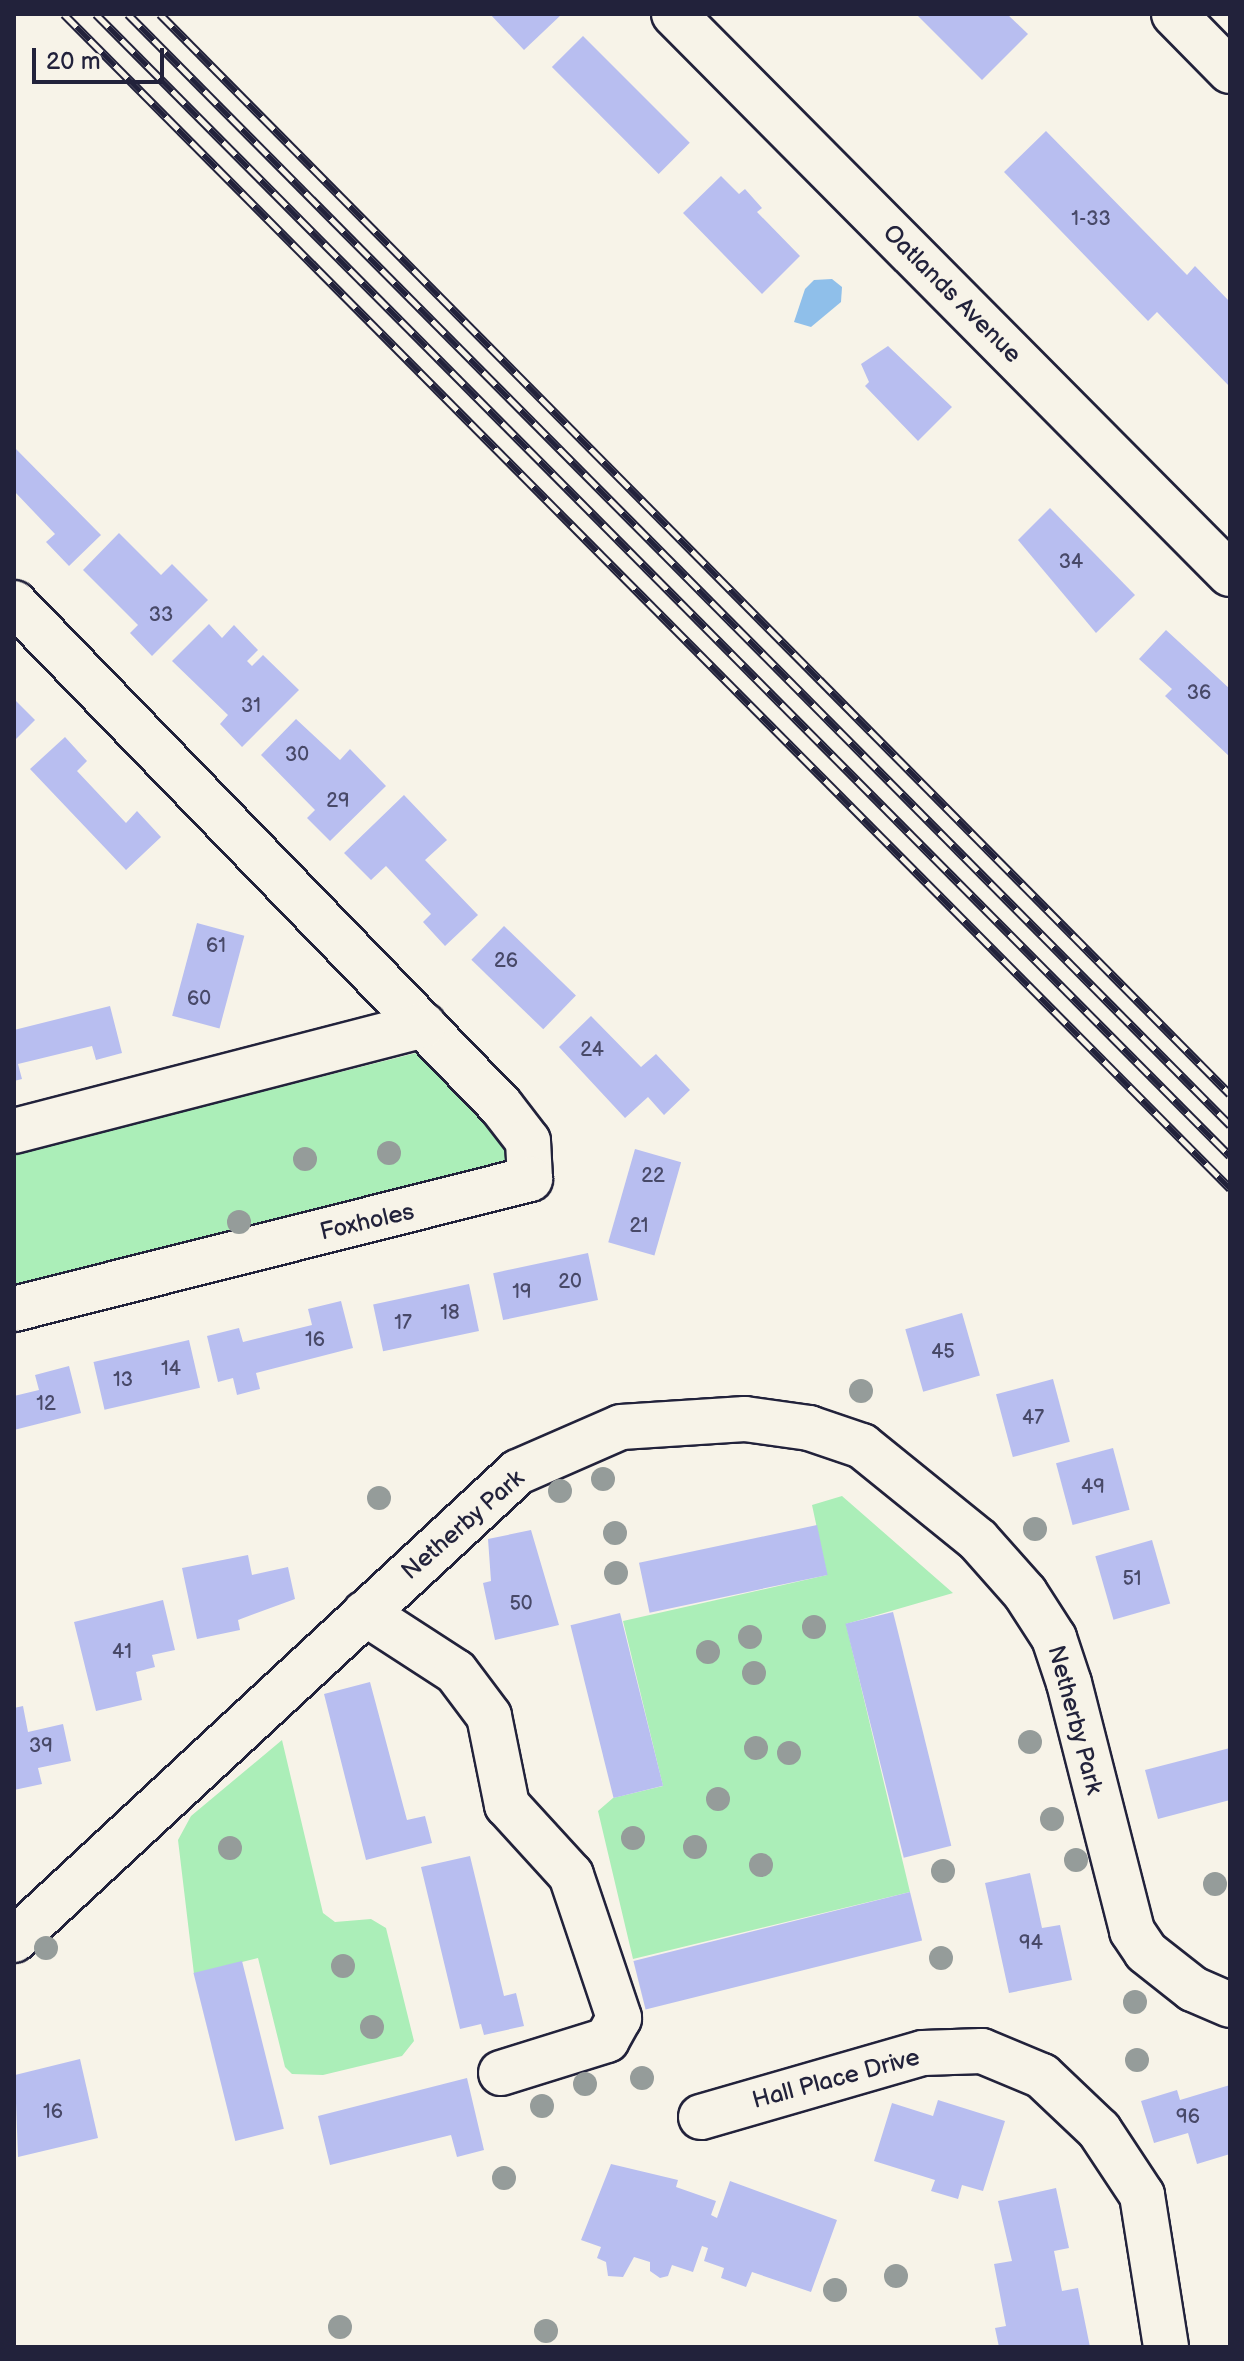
<!DOCTYPE html>
<html>
<head>
<meta charset="utf-8">
<style>
	body { margin:0 }
	#map { position:relative; width:1244px; height:2361px; overflow:hidden; background:#f7f3e8; font-family:"Balsamiq Sans",sans-serif }
	div>[style] { position:absolute }
	.green>* { inset:0; background:#abeeb8 }
	.water>* { inset:0; background:#8fbfea }
	.building>* { inset:0; background:#b8bef0; transform-origin:0 0 }
	.roads { filter:drop-shadow(2px 0 #22223b) drop-shadow(-2px 0 #22223b) drop-shadow(0 2px #22223b) drop-shadow(0 -2px #22223b) }
	.minor>* { height:44px; margin:-22px; padding:0 22px; transform-origin:22px; border-radius:22px; background:#f7f3e8 }
	.rail>* { height:9px; margin-top:-4.5px; transform-origin:0; background:repeating-linear-gradient(90deg,#f7f3e8 0 18px,#22223b 0 36px); box-sizing:border-box; border-block:2px solid #22223b }
	.trees>* { width:24px; height:24px; margin:-12px; border-radius:50%; background:#959c9a }
	span { translate:-50% -50%; white-space:nowrap; text-align:center; line-height:1.15; -webkit-text-stroke:6px #f7f3e8; paint-order:stroke }
	.number-label { font-size:20px; color:#484968 }
	.number-label span { -webkit-text-stroke-width:0 }
	.street-label { font-size:24px; color:#22223b }
	.frame { position:absolute; inset:0; border:16px solid #22223b; pointer-events:none }
	.scale { position:absolute; left:32px; top:48px; width:132px; height:36px; box-sizing:border-box; border:4px solid #22223b; border-top:0; padding-left:10px; font-size:24px; line-height:28px; white-space:nowrap; color:#22223b; -webkit-text-stroke:6px #f7f3e8; paint-order:stroke }
</style>
</head>
<body>
<div id="map">
	<div class="green">
		<i style="clip-path:polygon(420px 1052px,513px 1147px,514px 1163px,14px 1314px,14px 1154px)"></i>
		<i style="clip-path:polygon(842px 1496px,953px 1593px,846px 1624px,910px 1892px,633px 1959px,598px 1811px,613px 1798px,663px 1786px,623px 1621px,827px 1575px,812px 1505px)"></i>
		<i style="clip-path:polygon(282px 1740px,323px 1913px,335px 1922px,371px 1919px,386px 1928px,414px 2041px,402px 2056px,323px 2075px,292px 2074px,285px 2067px,258px 1958px,194px 1974px,178px 1840px,191px 1816px)"></i>
	</div>
	<div class="water">
		<i style="clip-path:polygon(832px 279px,842px 287px,841px 302px,811px 327px,794px 322px,805px 289px,814px 280px)"></i>
	</div>
	<div class="building">
		<i style="clip-path:polygon(490px 14px,562px 14px,524px 50px)"></i>
		<i style="clip-path:polygon(916px 14px,1007px 14px,1028px 34px,982px 80px)"></i>
		<i style="left:583px;top:36px;width:151px;height:44px;rotate:45deg"></i>
		<i style="clip-path:polygon(1046px 131px,1187px 275px,1195px 266px,1230px 302px,1230px 387px,1157px 312px,1148px 321px,1004px 172px)"></i>
		<i style="clip-path:polygon(721px 176px,739px 194px,745px 189px,762px 208px,757px 212px,800px 256px,762px 294px,683px 213px)"></i>
		<i style="clip-path:polygon(888px 346px,952px 407px,918px 441px,865px 386px,869px 382px,861px 364px)"></i>
		<i style="clip-path:polygon(14px 447px,101px 535px,69px 566px,46px 542px,55px 534px,14px 491px)"></i>
		<i style="clip-path:polygon(1050px 508px,1135px 595px,1096px 633px,1018px 540px)"></i>
		<i style="clip-path:polygon(119px 533px,161px 575px,172px 564px,208px 600px,152px 656px,130px 633px,138px 625px,83px 570px)"></i>
		<i style="clip-path:polygon(209px 624px,222px 638px,234px 625px,258px 650px,247px 661px,252px 666px,263px 655px,299px 690px,242px 747px,220px 724px,228px 715px,172px 661px)"></i>
		<i style="clip-path:polygon(1166px 630px,1230px 689px,1230px 757px,1165px 696px,1172px 689px,1139px 659px)"></i>
		<i style="clip-path:polygon(14px 699px,35px 720px,14px 741px)"></i>
		<i style="clip-path:polygon(296px 719px,340px 760px,350px 749px,386px 786px,330px 841px,307px 818px,315px 810px,261px 755px)"></i>
		<i style="clip-path:polygon(65px 737px,87px 761px,77px 771px,126px 823px,137px 811px,161px 837px,126px 870px,30px 769px)"></i>
		<i style="clip-path:polygon(404px 795px,447px 840px,425px 860px,478px 915px,445px 946px,423px 922px,431px 914px,386px 866px,371px 880px,344px 853px)"></i>
		<i style="left:197px;top:923px;width:49px;height:96px;rotate:15deg"></i>
		<i style="left:504px;top:926px;width:100px;height:47px;rotate:44deg"></i>
		<i style="clip-path:polygon(110px 1006px,122px 1053px,96px 1060px,92px 1046px,18px 1064px,22px 1079px,14px 1081px,14px 1030px)"></i>
		<i style="clip-path:polygon(591px 1016px,641px 1067px,656px 1054px,690px 1090px,664px 1115px,648px 1097px,625px 1118px,559px 1047px)"></i>
		<i style="left:635px;top:1149px;width:48px;height:97px;rotate:16deg"></i>
		<i style="left:588px;top:1253px;width:48px;height:97px;rotate:78deg"></i>
		<i style="left:469px;top:1284px;width:48px;height:98px;rotate:78deg"></i>
		<i style="clip-path:polygon(341px 1301px,353px 1348px,256px 1373px,260px 1389px,237px 1395px,233px 1378px,218px 1382px,207px 1336px,239px 1328px,243px 1342px,312px 1325px,308px 1309px)"></i>
		<i style="left:962px;top:1313px;width:65px;height:59px;rotate:74deg"></i>
		<i style="left:189px;top:1340px;width:49px;height:98px;rotate:77deg"></i>
		<i style="clip-path:polygon(69px 1366px,81px 1413px,14px 1430px,14px 1396px,39px 1390px,35px 1375px)"></i>
		<i style="left:1053px;top:1379px;width:65px;height:59px;rotate:75deg"></i>
		<i style="left:1113px;top:1448px;width:64px;height:59px;rotate:75deg"></i>
		<i style="left:817px;top:1525px;width:51px;height:182px;rotate:78deg"></i>
		<i style="clip-path:polygon(531px 1530px,559px 1625px,495px 1640px,483px 1583px,491px 1581px,488px 1539px)"></i>
		<i style="left:1152px;top:1540px;width:66px;height:59px;rotate:74deg"></i>
		<i style="clip-path:polygon(248px 1555px,252px 1575px,288px 1567px,295px 1599px,238px 1620px,240px 1630px,197px 1639px,182px 1568px)"></i>
		<i style="clip-path:polygon(163px 1600px,175px 1650px,152px 1655px,155px 1667px,136px 1672px,142px 1700px,96px 1711px,74px 1622px)"></i>
		<i style="left:893px;top:1612px;width:241px;height:49px;rotate:76deg"></i>
		<i style="left:620px;top:1613px;width:178px;height:51px;rotate:76deg"></i>
		<i style="clip-path:polygon(370px 1682px,407px 1820px,425px 1816px,432px 1843px,366px 1860px,324px 1694px)"></i>
		<i style="clip-path:polygon(23px 1706px,28px 1732px,63px 1724px,71px 1761px,38px 1768px,42px 1784px,14px 1790px,14px 1708px)"></i>
		<i style="clip-path:polygon(1230px 1748px,1230px 1800px,1158px 1819px,1145px 1770px)"></i>
		<i style="clip-path:polygon(470px 1856px,504px 1996px,516px 1993px,524px 2026px,484px 2035px,481px 2024px,460px 2029px,421px 1867px)"></i>
		<i style="clip-path:polygon(1030px 1873px,1042px 1928px,1060px 1925px,1072px 1980px,1009px 1993px,985px 1883px)"></i>
		<i style="left:910px;top:1892px;width:50px;height:285px;rotate:76deg"></i>
		<i style="left:242px;top:1961px;width:173px;height:50px;rotate:76deg"></i>
		<i style="clip-path:polygon(80px 2059px,98px 2138px,18px 2157px,15px 2075px)"></i>
		<i style="clip-path:polygon(467px 2078px,484px 2150px,457px 2157px,451px 2135px,330px 2165px,318px 2116px)"></i>
		<i style="clip-path:polygon(1230px 2085px,1230px 2154px,1197px 2164px,1188px 2133px,1154px 2143px,1141px 2101px,1177px 2090px,1180px 2100px)"></i>
		<i style="clip-path:polygon(938px 2100px,1005px 2121px,983px 2191px,962px 2185px,958px 2199px,931px 2191px,935px 2180px,874px 2161px,892px 2103px,933px 2116px)"></i>
		<i style="clip-path:polygon(611px 2164px,678px 2180px,676px 2187px,716px 2201px,711px 2215px,717px 2218px,730px 2181px,837px 2220px,811px 2292px,752px 2272px,746px 2287px,721px 2278px,724px 2268px,704px 2261px,708px 2248px,702px 2246px,693px 2272px,672px 2265px,668px 2276px,660px 2278px,650px 2271px,650px 2262px,634px 2257px,623px 2277px,608px 2276px,606px 2262px,597px 2258px,601px 2247px,581px 2240px)"></i>
		<i style="clip-path:polygon(1056px 2188px,1069px 2248px,1054px 2251px,1062px 2291px,1078px 2288px,1090px 2347px,999px 2347px,995px 2328px,1006px 2326px,994px 2264px,1012px 2261px,998px 2201px)"></i>
	</div>
	<div class="roads">
		<div class="minor">
			<i style="left:674px;top:14px;width:789px;rotate:45.21deg"></i>
			<i style="left:1174px;top:14px;width:80px;rotate:45.5deg"></i>
			<i style="left:14px;top:603px;width:700px;rotate:45.93deg"></i>
			<i style="left:501px;top:1106px;width:44px;rotate:52.4deg"></i>
			<i style="left:528px;top:1141px;width:38px;rotate:87deg"></i>
			<i style="left:530px;top:1179px;width:532px;rotate:165.86deg"></i>
			<i style="left:14px;top:1131px;width:423px;rotate:-14.5deg"></i>
			<i style="left:365px;top:1613px;width:108px;rotate:33deg"></i>
			<i style="left:456px;top:1672px;width:55px;rotate:53.1deg"></i>
			<i style="left:489px;top:1716px;width:91px;rotate:78.6deg"></i>
			<i style="left:507px;top:1805px;width:95px;rotate:47.6deg"></i>
			<i style="left:571px;top:1875px;width:151px;rotate:71.4deg"></i>
			<i style="left:619px;top:2018px;width:25px;rotate:119deg"></i>
			<i style="left:607px;top:2040px;width:111px;rotate:162.7deg"></i>
			<i style="left:14px;top:1940px;width:688px;rotate:-42.88deg"></i>
			<i style="left:518px;top:1472px;width:112px;rotate:-23.6deg"></i>
			<i style="left:621px;top:1427px;width:124px;rotate:-3.7deg"></i>
			<i style="left:745px;top:1419px;width:65px;rotate:8deg"></i>
			<i style="left:809px;top:1428px;width:56px;rotate:18.8deg"></i>
			<i style="left:862px;top:1446px;width:149px;rotate:39deg"></i>
			<i style="left:978px;top:1540px;width:71px;rotate:48.4deg"></i>
			<i style="left:1025px;top:1593px;width:54px;rotate:57.2deg"></i>
			<i style="left:1054px;top:1638px;width:47px;rotate:71.6deg"></i>
			<i style="left:1069px;top:1683px;width:256px;rotate:75.7deg"></i>
			<i style="left:1132px;top:1931px;width:25px;rotate:56deg"></i>
			<i style="left:1146px;top:1952px;width:60px;rotate:38.2deg"></i>
			<i style="left:1193px;top:1989px;width:40px;rotate:23.4deg"></i>
			<i style="left:701px;top:2117px;width:231px;rotate:-16.1deg"></i>
			<i style="left:923px;top:2053px;width:59px;rotate:-1.9deg"></i>
			<i style="left:982px;top:2051px;width:65px;rotate:22.6deg"></i>
			<i style="left:1042px;top:2076px;width:79px;rotate:43.5deg"></i>
			<i style="left:1099px;top:2130px;width:78px;rotate:56.5deg"></i>
			<i style="left:1142px;top:2195px;width:154px;rotate:81deg"></i>
		</div>
	</div>
	<div class="rail">
		<i style="left:64px;top:14px;width:1655px;rotate:45.2deg"></i>
		<i style="left:96px;top:14px;width:1609px;rotate:45.2deg"></i>
		<i style="left:128px;top:14px;width:1565px;rotate:45.23deg"></i>
		<i style="left:160px;top:14px;width:1520px;rotate:45.27deg"></i>
	</div>
	<div class="trees">
		<i style="left:389px;top:1153px"></i>
		<i style="left:305px;top:1159px"></i>
		<i style="left:239px;top:1222px"></i>
		<i style="left:861px;top:1391px"></i>
		<i style="left:603px;top:1479px"></i>
		<i style="left:560px;top:1491px"></i>
		<i style="left:379px;top:1498px"></i>
		<i style="left:1035px;top:1529px"></i>
		<i style="left:615px;top:1533px"></i>
		<i style="left:616px;top:1573px"></i>
		<i style="left:814px;top:1627px"></i>
		<i style="left:750px;top:1637px"></i>
		<i style="left:708px;top:1652px"></i>
		<i style="left:754px;top:1673px"></i>
		<i style="left:1030px;top:1742px"></i>
		<i style="left:756px;top:1748px"></i>
		<i style="left:789px;top:1753px"></i>
		<i style="left:718px;top:1799px"></i>
		<i style="left:1052px;top:1819px"></i>
		<i style="left:633px;top:1838px"></i>
		<i style="left:695px;top:1847px"></i>
		<i style="left:230px;top:1848px"></i>
		<i style="left:1076px;top:1860px"></i>
		<i style="left:761px;top:1865px"></i>
		<i style="left:943px;top:1871px"></i>
		<i style="left:1215px;top:1884px"></i>
		<i style="left:46px;top:1948px"></i>
		<i style="left:941px;top:1958px"></i>
		<i style="left:343px;top:1966px"></i>
		<i style="left:1135px;top:2002px"></i>
		<i style="left:372px;top:2027px"></i>
		<i style="left:1137px;top:2060px"></i>
		<i style="left:642px;top:2078px"></i>
		<i style="left:585px;top:2084px"></i>
		<i style="left:542px;top:2106px"></i>
		<i style="left:504px;top:2178px"></i>
		<i style="left:896px;top:2276px"></i>
		<i style="left:835px;top:2290px"></i>
		<i style="left:340px;top:2327px"></i>
		<i style="left:546px;top:2331px"></i>
	</div>
	<div class="number-label">
		<span style="left:1091px;top:219px">1-33</span>
		<span style="left:1071px;top:562px">34</span>
		<span style="left:161px;top:615px">33</span>
		<span style="left:1199px;top:693px">36</span>
		<span style="left:251px;top:706px">31</span>
		<span style="left:297px;top:755px">30</span>
		<span style="left:338px;top:801px">29</span>
		<span style="left:216px;top:946px">61</span>
		<span style="left:506px;top:961px">26</span>
		<span style="left:199px;top:999px">60</span>
		<span style="left:592px;top:1050px">24</span>
		<span style="left:653px;top:1176px">22</span>
		<span style="left:639px;top:1226px">21</span>
		<span style="left:570px;top:1282px">20</span>
		<span style="left:522px;top:1292px">19</span>
		<span style="left:450px;top:1313px">18</span>
		<span style="left:403px;top:1323px">17</span>
		<span style="left:315px;top:1340px">16</span>
		<span style="left:943px;top:1352px">45</span>
		<span style="left:171px;top:1369px">14</span>
		<span style="left:123px;top:1380px">13</span>
		<span style="left:46px;top:1404px">12</span>
		<span style="left:1033px;top:1418px">47</span>
		<span style="left:1093px;top:1487px">49</span>
		<span style="left:1132px;top:1579px">51</span>
		<span style="left:521px;top:1604px">50</span>
		<span style="left:122px;top:1652px">41</span>
		<span style="left:41px;top:1746px">39</span>
		<span style="left:1031px;top:1943px">94</span>
		<span style="left:53px;top:2112px">16</span>
		<span style="left:1188px;top:2117px">96</span>
	</div>
	<div class="street-label">
		<span style="left:952px;top:294px;rotate:45deg">Oatlands Avenue</span>
		<span style="left:367px;top:1222px;rotate:-13deg">Foxholes</span>
		<span style="left:463px;top:1525px;rotate:-41deg">Netherby Park</span>
		<span style="left:1075px;top:1720px;rotate:75deg">Netherby Park</span>
		<span style="left:836px;top:2079px;rotate:-15deg">Hall Place Drive</span>
	</div>
	<div class="frame"></div>
	<div class="scale">20 m</div>
</div>
</body>
</html>
